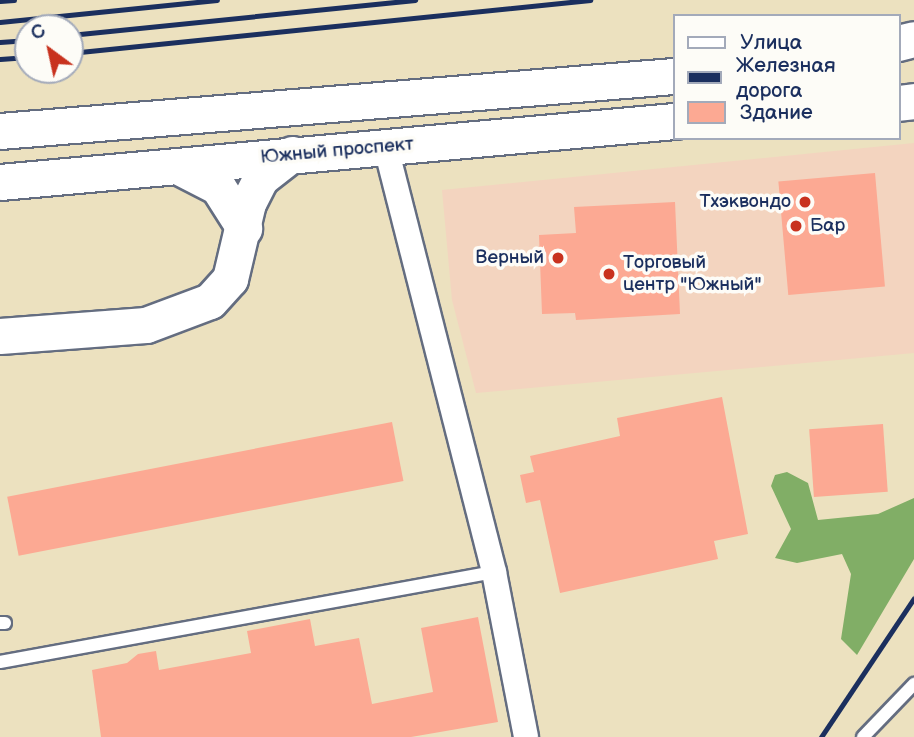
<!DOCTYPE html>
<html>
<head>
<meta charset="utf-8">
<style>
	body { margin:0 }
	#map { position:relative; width:914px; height:737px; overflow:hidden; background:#ece1bf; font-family:"Balsamiq Sans",sans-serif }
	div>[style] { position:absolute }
	.built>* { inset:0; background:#f3d4bf }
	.forest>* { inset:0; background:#81ae66 }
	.building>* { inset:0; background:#fca993; transform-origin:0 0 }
	.roads { filter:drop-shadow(2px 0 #646d80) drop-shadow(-2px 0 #646d80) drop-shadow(0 2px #646d80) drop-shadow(0 -2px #646d80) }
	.lane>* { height:12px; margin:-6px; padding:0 6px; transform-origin:6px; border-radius:6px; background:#fff }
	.street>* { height:24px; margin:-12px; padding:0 12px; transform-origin:12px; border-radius:12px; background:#fff }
	.secondary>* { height:35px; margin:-17.5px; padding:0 17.5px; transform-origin:17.5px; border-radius:17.5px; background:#fff }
	.rail>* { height:5px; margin:-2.5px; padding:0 2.5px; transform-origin:2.5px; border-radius:2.5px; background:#1b2f5e }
	.dots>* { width:19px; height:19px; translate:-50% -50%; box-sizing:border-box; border:4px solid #fdfcf7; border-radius:50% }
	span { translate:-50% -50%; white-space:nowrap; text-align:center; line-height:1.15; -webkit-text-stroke:7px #fdfcf7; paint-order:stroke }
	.street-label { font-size:19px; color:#1b2f5e }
	.poi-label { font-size:19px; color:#1b2f5e }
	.right { translate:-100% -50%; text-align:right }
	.left { translate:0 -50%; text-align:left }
	.legend { position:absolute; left:673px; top:14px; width:228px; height:126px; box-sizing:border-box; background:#fdfcf7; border:2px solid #a3aaba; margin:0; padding:9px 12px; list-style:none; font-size:21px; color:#1b2f5e }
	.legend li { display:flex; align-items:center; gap:14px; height:35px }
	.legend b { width:35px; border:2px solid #a3aaba }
	.north { position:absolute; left:14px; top:14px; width:70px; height:70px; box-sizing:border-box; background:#fdfcf7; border:2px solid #a3aaba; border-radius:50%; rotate:327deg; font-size:19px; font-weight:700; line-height:28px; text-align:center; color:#1b2f5e }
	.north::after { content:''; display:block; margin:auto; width:24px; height:32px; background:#c8321e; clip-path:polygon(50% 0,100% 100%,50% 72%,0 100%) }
</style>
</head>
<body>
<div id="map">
	<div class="built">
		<i style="clip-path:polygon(914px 143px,914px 353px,476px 393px,452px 300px,442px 190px)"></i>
	</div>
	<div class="forest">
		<i style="clip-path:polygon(787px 472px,808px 483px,818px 520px,878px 514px,914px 498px,914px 559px,857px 655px,841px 639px,851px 574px,842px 554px,797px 563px,775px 558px,791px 529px,771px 486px,775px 475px)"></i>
	</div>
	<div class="building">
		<i style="left:875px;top:173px;width:114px;height:97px;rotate:85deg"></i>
		<i style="clip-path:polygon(675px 202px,680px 314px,576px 320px,575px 313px,542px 314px,539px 235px,576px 233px,574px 207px)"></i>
		<i style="clip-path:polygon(722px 397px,748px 534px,714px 541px,718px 559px,560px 593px,540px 500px,526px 503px,520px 475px,534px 472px,530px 456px,620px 436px,617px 418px)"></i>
		<i style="left:392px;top:422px;width:60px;height:392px;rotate:79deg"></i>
		<i style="left:883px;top:424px;width:68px;height:74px;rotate:86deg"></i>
		<i style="clip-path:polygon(478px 617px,498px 722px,411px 737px,101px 737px,92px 670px,127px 663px,138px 654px,156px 651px,159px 670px,251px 653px,247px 631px,310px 619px,315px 646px,359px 638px,372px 704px,433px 692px,421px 628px)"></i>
	</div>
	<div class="roads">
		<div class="lane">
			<i style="left:0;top:623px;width:5px"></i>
			<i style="left:0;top:662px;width:502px;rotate:-10.33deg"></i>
			<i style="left:863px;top:737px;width:74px;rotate:-46.1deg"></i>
		</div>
		<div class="street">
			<i style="left:386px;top:148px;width:438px;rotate:75.7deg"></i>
			<i style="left:494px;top:572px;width:168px;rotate:79deg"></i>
		</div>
		<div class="secondary">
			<i style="left:898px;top:43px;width:16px;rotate:-14deg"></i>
			<i style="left:898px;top:103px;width:16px;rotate:-7deg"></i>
			<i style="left:0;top:131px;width:676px;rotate:-4.67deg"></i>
			<i style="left:177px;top:166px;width:46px;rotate:27.1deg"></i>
			<i style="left:218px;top:187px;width:49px;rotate:57.6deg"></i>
			<i style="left:0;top:182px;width:677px;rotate:-5.17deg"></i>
			<i style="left:0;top:336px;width:146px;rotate:-4.3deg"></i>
			<i style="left:146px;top:325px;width:68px;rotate:-20.6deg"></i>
			<i style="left:210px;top:301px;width:30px;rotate:-48deg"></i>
			<i style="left:230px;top:279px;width:78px;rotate:-76.7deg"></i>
			<i style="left:248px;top:203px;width:28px;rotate:-63deg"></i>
			<i style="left:261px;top:178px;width:39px;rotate:-38deg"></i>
		</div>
	</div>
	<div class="rail">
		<i style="left:0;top:1px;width:14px;rotate:-4deg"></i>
		<i style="left:0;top:22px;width:218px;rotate:-5.8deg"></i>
		<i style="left:70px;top:35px;width:347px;rotate:-5.8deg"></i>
		<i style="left:0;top:42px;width:28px;rotate:-4deg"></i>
		<i style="left:70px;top:53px;width:523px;rotate:-5.82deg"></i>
		<i style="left:0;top:59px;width:28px;rotate:-4deg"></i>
		<i style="left:821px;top:737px;width:167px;rotate:-56.2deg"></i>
	</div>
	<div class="dots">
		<i style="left:805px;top:202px;background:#c8321e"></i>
		<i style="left:796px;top:226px;background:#c8321e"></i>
		<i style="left:558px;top:258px;background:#c8321e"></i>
		<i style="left:609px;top:274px;background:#c8321e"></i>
	</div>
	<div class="street-label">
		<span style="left:337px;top:151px;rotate:-5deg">Южный проспект</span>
	</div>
	<div class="poi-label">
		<span class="right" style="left:791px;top:202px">Тхэквондо</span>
		<span class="left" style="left:810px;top:226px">Бар</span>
		<span class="right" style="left:544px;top:258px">Верный</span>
		<span class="left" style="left:623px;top:274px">Торговый<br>центр "Южный"</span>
	</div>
	<ul class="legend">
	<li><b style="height:9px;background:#fff"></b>Улица</li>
	<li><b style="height:9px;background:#1b2f5e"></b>Железная дорога</li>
	<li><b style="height:19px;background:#fca993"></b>Здание</li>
	</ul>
	<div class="north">С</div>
</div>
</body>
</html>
